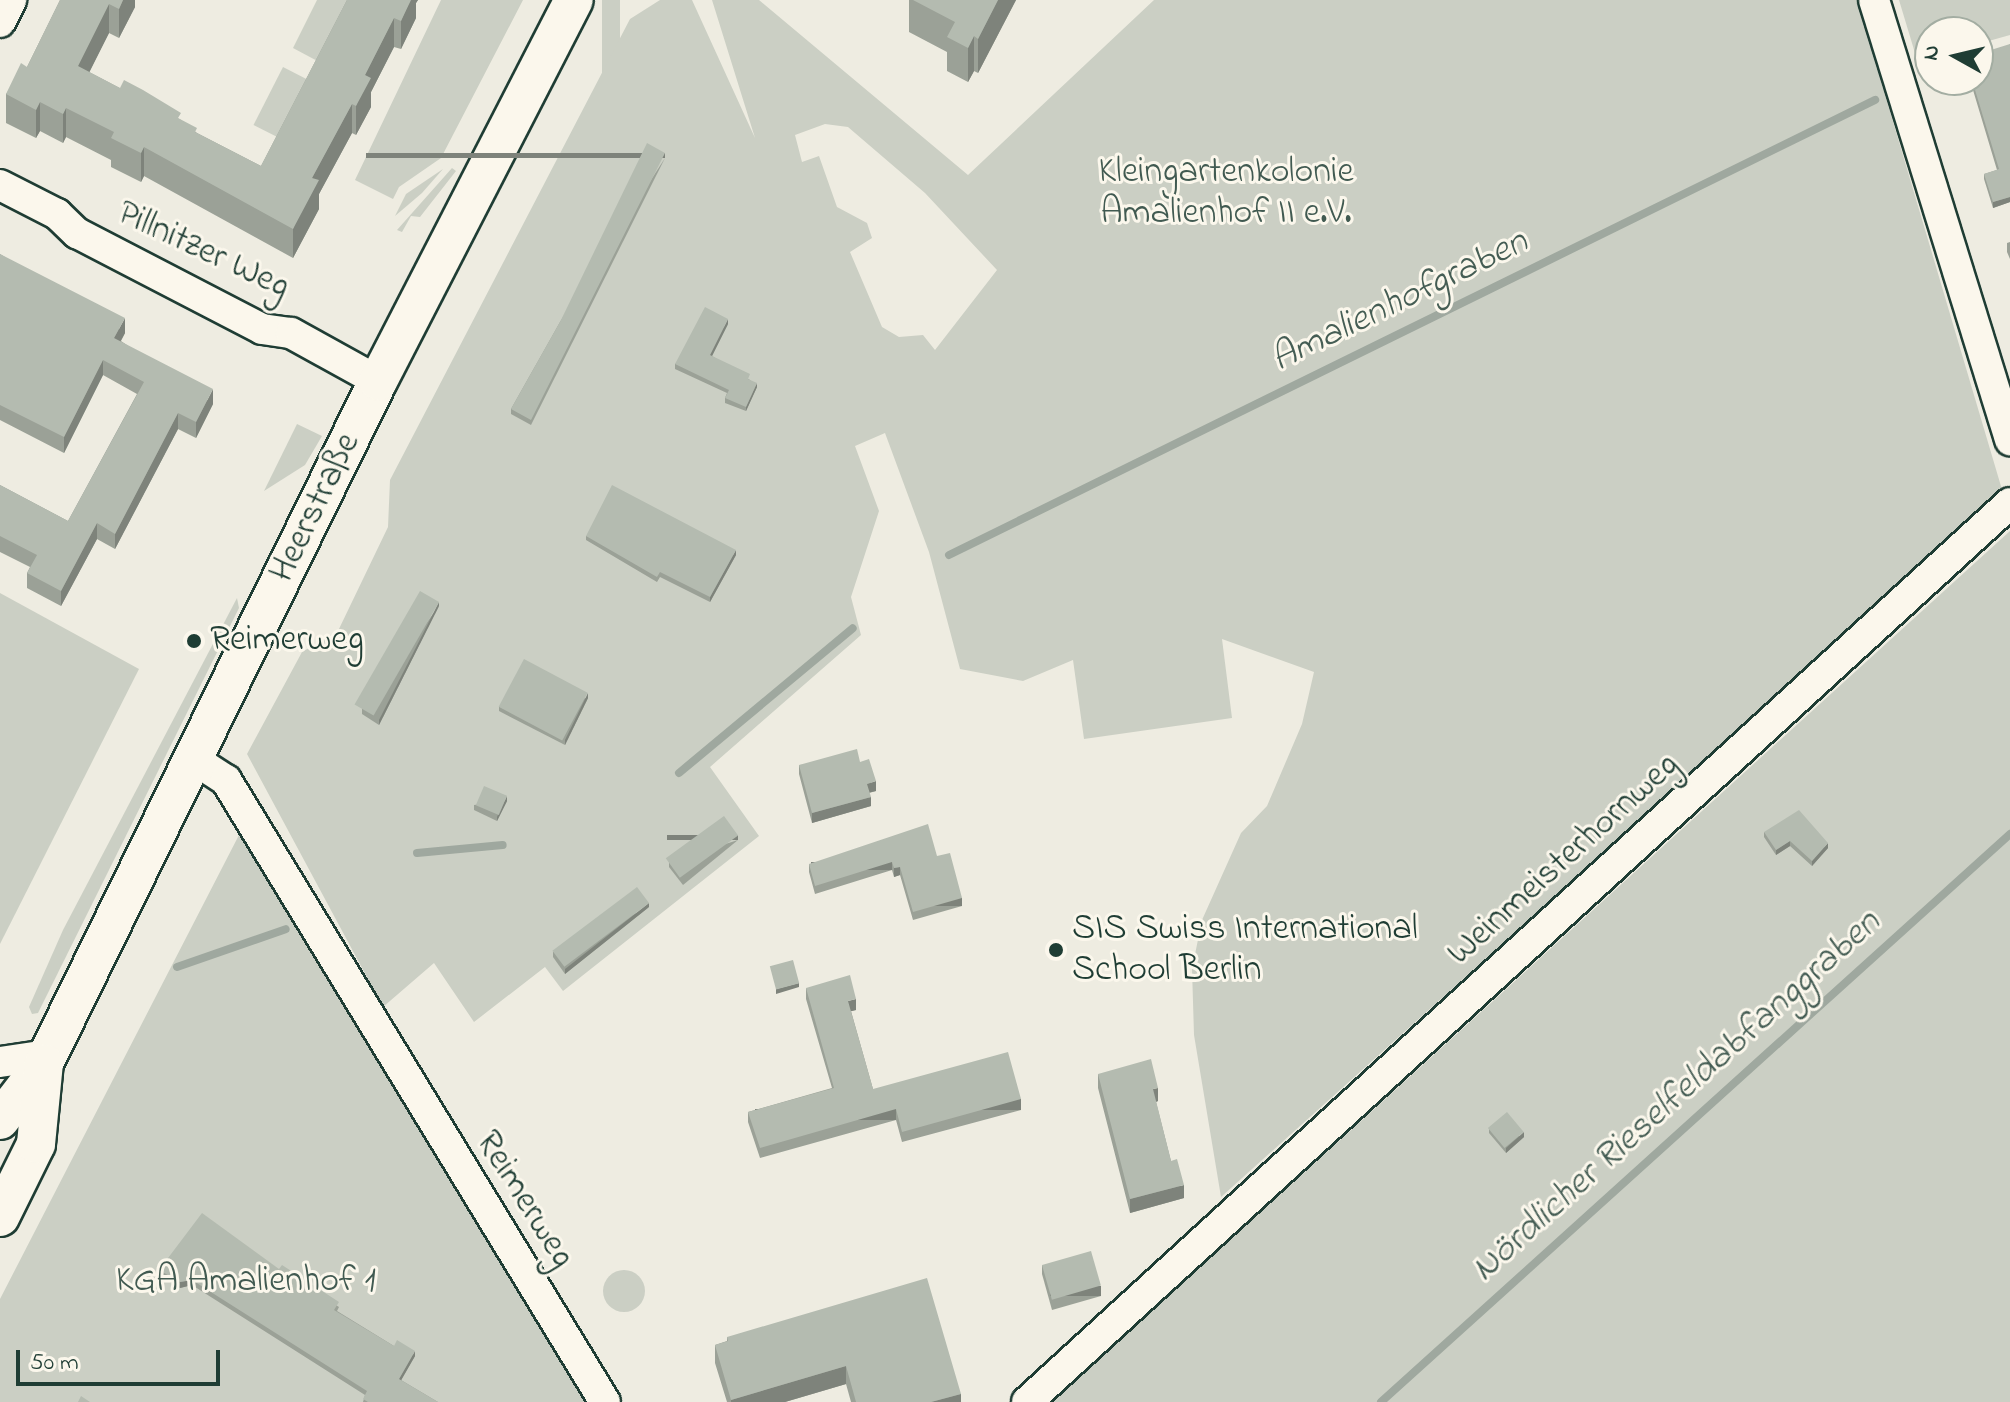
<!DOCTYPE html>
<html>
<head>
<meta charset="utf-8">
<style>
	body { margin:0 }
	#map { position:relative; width:2010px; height:1402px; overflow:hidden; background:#eeece1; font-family:"Indie Flower",sans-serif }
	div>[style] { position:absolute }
	.green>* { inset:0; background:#cbcfc4; transform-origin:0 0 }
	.round { border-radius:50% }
	.stream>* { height:8px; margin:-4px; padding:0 4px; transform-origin:4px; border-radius:4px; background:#9fa89f }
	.roads { filter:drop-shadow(2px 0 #1f3d34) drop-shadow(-2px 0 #1f3d34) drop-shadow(0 2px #1f3d34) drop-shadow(0 -2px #1f3d34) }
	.minor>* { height:30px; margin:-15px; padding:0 15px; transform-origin:15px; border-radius:15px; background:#fbf7ec }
	.major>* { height:38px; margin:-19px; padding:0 19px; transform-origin:19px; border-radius:19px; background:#fbf7ec }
	.wall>* { inset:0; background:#9ba197 }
	.shaded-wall>* { inset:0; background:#7e837b; transform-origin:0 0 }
	.building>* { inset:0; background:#b4bbb0; transform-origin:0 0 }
	.dots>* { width:22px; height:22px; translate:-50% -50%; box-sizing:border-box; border:4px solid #fbf7ec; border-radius:50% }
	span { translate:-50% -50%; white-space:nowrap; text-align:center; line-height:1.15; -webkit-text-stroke:6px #fbf7ec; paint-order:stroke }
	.park-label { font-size:36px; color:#415a51 }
	.street-label { font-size:36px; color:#1f3d34 }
	.poi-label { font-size:36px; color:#1f3d34 }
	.left { translate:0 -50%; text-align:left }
	.water-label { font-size:38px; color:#455d54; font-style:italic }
	.north { position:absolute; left:1914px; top:16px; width:80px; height:80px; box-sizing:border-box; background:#fbf7ec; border:2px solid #a3ada2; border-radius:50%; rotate:278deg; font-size:22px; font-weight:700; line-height:32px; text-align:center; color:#1f3d34 }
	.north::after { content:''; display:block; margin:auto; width:28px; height:36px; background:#1f3d34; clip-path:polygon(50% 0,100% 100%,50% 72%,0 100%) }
	.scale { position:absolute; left:16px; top:1350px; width:204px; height:36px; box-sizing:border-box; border:4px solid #1f3d34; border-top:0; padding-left:10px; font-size:24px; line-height:28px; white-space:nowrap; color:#1f3d34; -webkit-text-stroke:6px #fbf7ec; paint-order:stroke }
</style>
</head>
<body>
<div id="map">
	<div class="green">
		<i style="clip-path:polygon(317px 0,356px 0,323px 64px,293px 48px)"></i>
		<i style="clip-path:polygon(441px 0,523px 0,441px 158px,399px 187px,393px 199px,355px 180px)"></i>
		<i style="left:602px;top:0;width:18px;height:492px"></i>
		<i style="clip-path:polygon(evenodd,660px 0,692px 0,755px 138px,712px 0,759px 0,968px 175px,1154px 0,1857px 0,2003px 493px,1221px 1197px,1194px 1035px,1192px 969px,1202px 920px,1241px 833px,1267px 806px,1302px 724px,1314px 672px,1222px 639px,1232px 718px,1084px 739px,1073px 660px,1023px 681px,960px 669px,929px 552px,885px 433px,855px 446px,879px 511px,851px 597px,861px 635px,710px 767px,759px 836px,563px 991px,545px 967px,474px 1022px,434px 963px,383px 1007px,247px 754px,302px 652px,338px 631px,388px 527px,390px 480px,630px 19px,660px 0,825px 124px,848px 127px,925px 193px,997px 270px,935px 350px,923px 335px,899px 337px,882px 327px,850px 252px,872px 238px,867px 223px,837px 207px,819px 156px,802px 162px,795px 135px,825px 124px)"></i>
		<i style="clip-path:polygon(1899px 0,2010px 0,2010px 35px,1978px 44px,1978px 32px,1930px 32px,1930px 59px,1918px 63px)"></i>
		<i style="left:283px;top:67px;width:35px;height:65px;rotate:27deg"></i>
		<i style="clip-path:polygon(452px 168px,456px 171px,420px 217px,411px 216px,402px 232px,397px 230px)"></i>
		<i style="clip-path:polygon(443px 169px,422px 193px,395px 216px,406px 194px)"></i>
		<i style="clip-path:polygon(297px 424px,322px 436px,305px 465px,264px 491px)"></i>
		<i style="clip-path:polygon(2010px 531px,2010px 1402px,1052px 1402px)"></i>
		<i style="clip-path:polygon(0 593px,139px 669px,0 944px)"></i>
		<i style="clip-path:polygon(237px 598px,239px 608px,38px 1013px,32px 1014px,29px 1007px,63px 930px)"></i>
		<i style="clip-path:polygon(239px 835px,475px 1219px,590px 1402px,0 1402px,0 1299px)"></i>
		<i class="round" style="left:603px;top:1270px;width:42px;height:42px"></i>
	</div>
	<div class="stream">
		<i style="left:949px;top:555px;width:1032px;rotate:-26.17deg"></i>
		<i style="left:679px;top:773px;width:226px;rotate:-39.8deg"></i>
		<i style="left:417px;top:853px;width:86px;rotate:-5.3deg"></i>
		<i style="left:177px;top:967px;width:115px;rotate:-19.2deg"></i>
		<i style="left:1381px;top:1402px;width:848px;rotate:-42.08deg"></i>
	</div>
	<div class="roads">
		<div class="minor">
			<i style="left:1874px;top:0;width:461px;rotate:72.8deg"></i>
			<i style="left:0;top:22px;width:25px;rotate:-63deg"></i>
			<i style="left:0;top:185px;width:64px;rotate:27deg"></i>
			<i style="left:57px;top:214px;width:28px;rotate:44deg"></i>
			<i style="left:77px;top:233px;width:208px;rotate:27.4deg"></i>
			<i style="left:262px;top:329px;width:29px;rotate:8deg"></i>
			<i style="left:291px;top:333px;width:99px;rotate:28.9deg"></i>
			<i style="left:195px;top:760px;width:37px;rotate:33deg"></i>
			<i style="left:226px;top:780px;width:728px;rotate:58.65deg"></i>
			<i style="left:0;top:1062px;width:49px;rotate:-8.3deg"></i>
			<i style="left:1027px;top:1402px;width:1332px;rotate:-42.44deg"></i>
		</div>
		<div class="major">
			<i style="left:0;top:1120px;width:72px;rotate:-52.3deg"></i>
			<i style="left:44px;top:1063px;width:759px;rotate:-63.91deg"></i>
			<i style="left:378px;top:381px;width:428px;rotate:-62.8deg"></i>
			<i style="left:0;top:1217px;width:81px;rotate:-63.7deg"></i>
			<i style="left:36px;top:1144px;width:81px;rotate:-84.4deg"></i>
		</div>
	</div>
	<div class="wall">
		<i style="clip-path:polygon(60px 0,135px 0,135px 7px,119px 38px,109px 33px,89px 72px,181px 120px,197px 133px,261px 166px,347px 0,418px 0,416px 3px,416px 18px,401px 49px,394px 47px,371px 92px,371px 107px,356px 135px,352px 133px,319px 194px,319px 209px,293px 258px,144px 176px,141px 182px,111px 167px,111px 160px,66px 137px,63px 143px,40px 131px,36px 138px,6px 123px,6px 94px,27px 67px)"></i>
		<i style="clip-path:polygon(909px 0,1016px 0,978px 73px,974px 71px,968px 82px,947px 71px,947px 52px,909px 32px)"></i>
		<i style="clip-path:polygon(2010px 44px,2010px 202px,1993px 208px,1984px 179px,1984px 174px,1997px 170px,1970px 80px,1978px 80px)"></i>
		<i style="clip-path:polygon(665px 158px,531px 425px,511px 414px,511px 409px,560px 322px)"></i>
		<i style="clip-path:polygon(2010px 242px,2010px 259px,2007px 252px,2007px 243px)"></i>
		<i style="clip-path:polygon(0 254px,125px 333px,121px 341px,213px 404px,196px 438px,178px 429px,115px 549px,97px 539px,61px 606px,27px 588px,27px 573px,30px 567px,0 552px,0 485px,68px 521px,137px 394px,103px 375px,64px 453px,0 420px)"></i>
		<i style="clip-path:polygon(728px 324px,712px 356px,750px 380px,757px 387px,746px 411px,725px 403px,725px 398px,727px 393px,675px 369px,675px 364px)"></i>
		<i style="clip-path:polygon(586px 536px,736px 555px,710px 602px,660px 577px,657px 582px,586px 540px)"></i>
		<i style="clip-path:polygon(439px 606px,379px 725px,362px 714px,362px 709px)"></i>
		<i style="clip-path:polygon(588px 698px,565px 745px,499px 711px,499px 707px)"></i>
		<i style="clip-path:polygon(860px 762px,876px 791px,869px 793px,871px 806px,812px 823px,799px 774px,799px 765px)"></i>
		<i style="clip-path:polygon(507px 801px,497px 821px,474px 810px,474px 805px)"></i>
		<i style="clip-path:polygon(1764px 832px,1828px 848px,1812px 866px,1790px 846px,1776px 855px,1764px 837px)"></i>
		<i style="clip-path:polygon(738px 840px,683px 885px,669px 867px,669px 862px)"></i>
		<i style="clip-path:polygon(937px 856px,962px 906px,913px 920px,900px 875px,894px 877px,892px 870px,815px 894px,809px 872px,809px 864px)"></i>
		<i style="clip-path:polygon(649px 907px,565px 974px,553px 957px,553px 952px)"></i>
		<i style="clip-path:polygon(806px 988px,856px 1010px,851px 1011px,873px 1089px,1021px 1110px,902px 1142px,896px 1120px,760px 1158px,748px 1122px,748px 1112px,832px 1088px,806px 999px)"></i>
		<i style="clip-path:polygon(1098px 1074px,1158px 1101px,1156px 1102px,1171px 1161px,1184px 1198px,1130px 1213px,1098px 1088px)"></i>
		<i style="clip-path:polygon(1489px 1129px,1524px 1137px,1506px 1153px,1489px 1133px)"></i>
		<i style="clip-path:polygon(1042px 1265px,1101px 1296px,1052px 1310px,1042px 1274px)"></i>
		<i style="clip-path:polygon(279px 1269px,339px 1307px,337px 1311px,394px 1346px,415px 1356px,401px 1380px,438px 1402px,363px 1402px,365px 1395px,192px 1285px,180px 1288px,159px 1275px,159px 1270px)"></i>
		<i style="clip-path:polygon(727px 1337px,961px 1394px,961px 1402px,851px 1402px,846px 1384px,785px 1402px,727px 1402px,715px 1363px,715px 1345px,727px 1341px)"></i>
	</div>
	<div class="shaded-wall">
		<i style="clip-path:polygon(123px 0,135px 0,135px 7px,119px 38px,119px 9px)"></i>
		<i style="clip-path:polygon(410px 0,418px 0,416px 3px,416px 18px,401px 49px,401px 21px)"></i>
		<i style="clip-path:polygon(998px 0,1016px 0,978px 73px,978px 39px)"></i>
		<i style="clip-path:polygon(109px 4px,109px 33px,78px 95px,78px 66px)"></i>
		<i style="clip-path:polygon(394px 18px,394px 47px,371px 92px,371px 107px,356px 135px,356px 106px,365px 75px)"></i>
		<i style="clip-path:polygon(974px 36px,974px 71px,968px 82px,968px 48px)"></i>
		<i style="clip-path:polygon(40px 102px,40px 131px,36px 138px,36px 110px)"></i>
		<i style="clip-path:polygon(352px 104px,352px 133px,319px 194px,319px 209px,293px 258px,293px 229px,312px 178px)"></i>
		<i style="clip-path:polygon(66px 108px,66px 137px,63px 143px,63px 114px)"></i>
		<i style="clip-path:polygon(144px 147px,144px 176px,141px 182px,141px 153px)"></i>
		<i style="left:665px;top:153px;width:5px;height:299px;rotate:90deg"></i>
		<i style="clip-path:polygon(2010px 197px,2010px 202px,1993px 208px,1993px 202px)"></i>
		<i style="clip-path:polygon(125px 318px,125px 333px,114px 353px,114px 338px)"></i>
		<i style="clip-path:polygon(728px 319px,728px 324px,710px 360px,710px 355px)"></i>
		<i style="clip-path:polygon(103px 360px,103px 375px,64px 453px,64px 437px)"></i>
		<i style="clip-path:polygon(757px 383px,757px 387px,746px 411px,746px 407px)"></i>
		<i style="clip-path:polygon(213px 389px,213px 404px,196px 438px,196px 422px)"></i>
		<i style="clip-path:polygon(178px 413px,178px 429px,115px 549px,115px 534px)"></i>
		<i style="clip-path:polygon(97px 523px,97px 539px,61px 606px,61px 591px)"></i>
		<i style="clip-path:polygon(736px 550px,736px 555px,710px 602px,710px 597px)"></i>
		<i style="clip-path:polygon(439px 602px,439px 606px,379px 725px,379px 720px)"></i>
		<i style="clip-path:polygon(588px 693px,588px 698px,565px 745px,565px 740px)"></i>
		<i style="clip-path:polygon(876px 781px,876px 791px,867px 793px,867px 784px)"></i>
		<i style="clip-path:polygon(507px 796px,507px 801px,497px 821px,497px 817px)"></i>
		<i style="clip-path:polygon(871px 797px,871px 806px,812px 823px,812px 813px)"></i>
		<i style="left:738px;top:835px;width:5px;height:71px;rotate:90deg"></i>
		<i style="clip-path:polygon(1790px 841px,1790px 846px,1776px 855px,1776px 850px)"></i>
		<i style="clip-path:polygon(1828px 843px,1828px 848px,1812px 866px,1812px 861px)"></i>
		<i style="left:892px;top:862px;width:8px;height:81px;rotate:90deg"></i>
		<i style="clip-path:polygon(900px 867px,900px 875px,894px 877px,894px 868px)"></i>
		<i style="left:962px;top:898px;width:8px;height:51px;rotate:90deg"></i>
		<i style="clip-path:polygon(649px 903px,649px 907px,565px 974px,565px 969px)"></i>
		<i style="clip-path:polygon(799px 983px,799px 987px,776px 994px,776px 989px)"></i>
		<i style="clip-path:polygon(856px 999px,856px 1010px,848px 1012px,848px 1001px)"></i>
		<i style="clip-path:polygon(1158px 1088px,1158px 1101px,1153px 1103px,1153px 1089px)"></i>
		<i style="left:1021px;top:1099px;width:11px;height:123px;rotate:90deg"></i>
		<i style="left:896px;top:1109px;width:11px;height:141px;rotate:90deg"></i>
		<i style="clip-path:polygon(1524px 1132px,1524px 1137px,1506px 1153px,1506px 1148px)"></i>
		<i style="clip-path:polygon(1184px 1185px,1184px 1198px,1130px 1213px,1130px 1199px)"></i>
		<i style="clip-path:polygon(192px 1280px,192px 1285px,180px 1288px,180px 1282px)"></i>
		<i style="left:1101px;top:1286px;width:10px;height:51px;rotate:90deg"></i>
		<i style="clip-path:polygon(415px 1351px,415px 1356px,399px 1384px,399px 1379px)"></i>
		<i style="clip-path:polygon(846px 1366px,846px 1384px,785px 1402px,731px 1402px,731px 1400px)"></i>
		<i style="clip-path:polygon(961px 1394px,961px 1402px,931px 1402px)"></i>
	</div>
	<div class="building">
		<i style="clip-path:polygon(60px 0,123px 0,119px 9px,109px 4px,78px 66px,120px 88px,124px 80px,143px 90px,181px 113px,178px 118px,197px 128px,195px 132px,261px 166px,347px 0,411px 0,401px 21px,394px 18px,365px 75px,371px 78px,356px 106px,352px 104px,312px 178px,319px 180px,293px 229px,144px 147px,141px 153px,111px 138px,114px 132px,66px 108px,63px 114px,40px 102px,36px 110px,6px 94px,21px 63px,27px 67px)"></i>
		<i style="clip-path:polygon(913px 0,998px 0,978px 39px,974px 36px,968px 48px,947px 37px,955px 22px)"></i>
		<i style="clip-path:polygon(2010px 44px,2010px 197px,1993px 202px,1984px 174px,1999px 169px,1972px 80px,1978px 80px,1978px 54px)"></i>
		<i style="clip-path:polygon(647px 143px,665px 153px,531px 420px,511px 409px,560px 322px)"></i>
		<i style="clip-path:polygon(0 254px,125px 318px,114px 338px,213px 389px,196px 422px,178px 413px,115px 534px,97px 523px,61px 591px,27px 573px,37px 555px,0 536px,0 485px,68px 521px,144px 382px,103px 360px,64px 437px,0 405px)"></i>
		<i style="clip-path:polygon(705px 307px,728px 319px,710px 355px,750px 374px,748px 379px,757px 383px,746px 407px,725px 398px,729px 390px,675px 364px)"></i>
		<i style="clip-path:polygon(612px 485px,736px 550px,710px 597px,660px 572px,657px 577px,586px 536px)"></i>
		<i style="left:420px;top:591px;width:22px;height:131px;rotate:30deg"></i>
		<i style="left:524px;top:659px;width:72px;height:54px;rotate:28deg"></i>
		<i style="clip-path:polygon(857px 749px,860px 762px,869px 759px,876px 781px,867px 784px,871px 797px,812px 813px,799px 765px)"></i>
		<i style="left:484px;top:786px;width:25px;height:21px;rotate:23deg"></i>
		<i style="clip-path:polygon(1799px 810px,1828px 843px,1812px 861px,1790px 841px,1776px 850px,1764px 832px)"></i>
		<i style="left:724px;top:816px;width:24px;height:72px;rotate:54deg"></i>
		<i style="clip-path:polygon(928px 824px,937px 856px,950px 853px,962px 898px,913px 912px,900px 867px,894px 868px,892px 862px,815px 886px,809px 864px)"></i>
		<i style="left:637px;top:887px;width:20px;height:106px;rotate:53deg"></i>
		<i style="left:793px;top:960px;width:24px;height:24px;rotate:75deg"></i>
		<i style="clip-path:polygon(850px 975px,856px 999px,848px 1001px,873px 1089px,1008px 1052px,1021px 1099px,902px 1132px,896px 1109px,760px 1148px,748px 1112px,834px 1088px,806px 988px)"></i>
		<i style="clip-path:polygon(1151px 1059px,1158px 1088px,1153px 1089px,1171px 1161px,1177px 1159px,1184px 1185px,1130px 1199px,1098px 1074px)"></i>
		<i style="left:1507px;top:1112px;width:26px;height:25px;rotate:50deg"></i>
		<i style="clip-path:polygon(202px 1213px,279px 1269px,282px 1265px,339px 1302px,334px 1310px,394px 1346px,397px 1340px,415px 1351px,399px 1379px,438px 1402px,368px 1402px,363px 1399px,367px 1391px,192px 1280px,180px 1282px,159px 1270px)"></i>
		<i style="left:1091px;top:1251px;width:36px;height:51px;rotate:74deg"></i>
		<i style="clip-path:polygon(927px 1278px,961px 1394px,931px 1402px,856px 1402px,846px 1366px,731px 1400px,715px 1345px,728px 1341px,727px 1337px)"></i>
		<i style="clip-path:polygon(81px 1396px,90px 1402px,78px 1402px)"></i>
	</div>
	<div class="dots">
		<i style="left:194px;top:641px;background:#1f3d34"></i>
		<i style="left:1056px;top:950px;background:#1f3d34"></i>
	</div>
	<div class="park-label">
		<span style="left:1226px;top:193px">Kleingartenkolonie<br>Amalienhof II e.V.</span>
		<span style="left:246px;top:1282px">KGA Amalienhof 1</span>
	</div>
	<div class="street-label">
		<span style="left:203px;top:251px;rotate:25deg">Pillnitzer Weg</span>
		<span style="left:316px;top:508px;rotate:-64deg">Heerstraße</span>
		<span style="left:1564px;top:860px;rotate:-42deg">Weinmeisterhornweg</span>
		<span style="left:524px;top:1200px;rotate:58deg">Reimerweg</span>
	</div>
	<div class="poi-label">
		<span class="left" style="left:210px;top:641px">Reimerweg</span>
		<span class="left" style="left:1072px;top:950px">SIS Swiss International<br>School Berlin</span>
	</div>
	<div class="water-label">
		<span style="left:1400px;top:302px;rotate:-26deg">Amalienhofgraben</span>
		<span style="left:1677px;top:1097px;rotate:-42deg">Nördlicher Rieselfeldabfanggraben</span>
	</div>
	<div class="north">N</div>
	<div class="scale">50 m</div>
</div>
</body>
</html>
